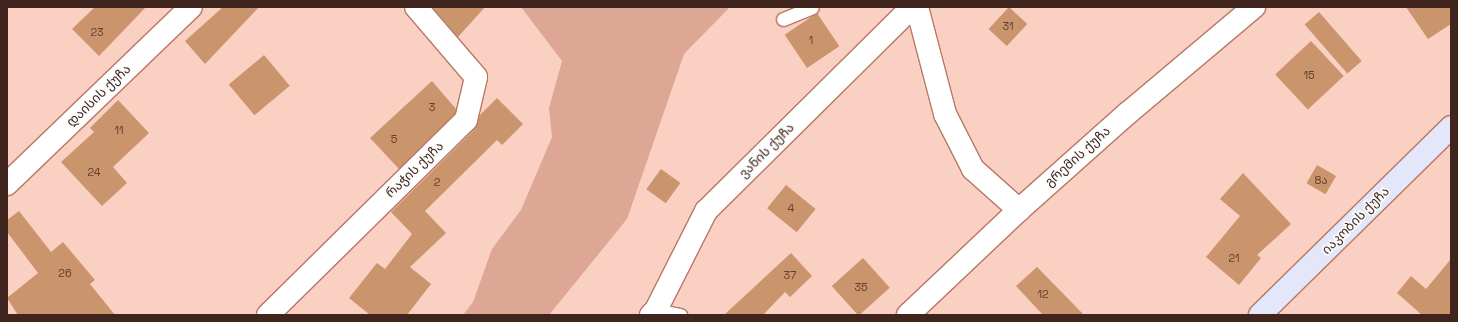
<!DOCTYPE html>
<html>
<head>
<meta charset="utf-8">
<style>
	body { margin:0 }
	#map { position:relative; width:1458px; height:322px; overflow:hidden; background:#fad0c3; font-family:"Space Grotesk","Noto Sans Georgian",sans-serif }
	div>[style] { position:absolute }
	.green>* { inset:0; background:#dda695 }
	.building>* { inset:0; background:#ca946c; transform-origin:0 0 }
	.roads { filter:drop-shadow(1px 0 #b87865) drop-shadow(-1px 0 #b87865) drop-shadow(0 1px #b87865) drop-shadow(0 -1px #b87865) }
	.lane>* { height:13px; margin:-6.5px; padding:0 6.5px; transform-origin:6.5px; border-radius:6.5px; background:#fff }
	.street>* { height:22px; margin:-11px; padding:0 11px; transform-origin:11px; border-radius:11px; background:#fff }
	.secondary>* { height:22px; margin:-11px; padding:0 11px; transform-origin:11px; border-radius:11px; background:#e4e7fa }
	span { translate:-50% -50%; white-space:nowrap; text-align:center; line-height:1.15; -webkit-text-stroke:3.5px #fbfbfb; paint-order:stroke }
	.number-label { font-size:11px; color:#624131 }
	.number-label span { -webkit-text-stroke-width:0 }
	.street-label { font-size:13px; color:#3f251d }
	.frame { position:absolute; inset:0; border:8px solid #3f251d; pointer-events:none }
</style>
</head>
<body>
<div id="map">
	<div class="green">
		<i style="clip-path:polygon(521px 7px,730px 7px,684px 54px,627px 219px,549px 315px,463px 315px,473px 302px,492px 249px,521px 210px,552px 137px,549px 108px,562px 61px)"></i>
	</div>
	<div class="building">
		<i style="clip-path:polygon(95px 7px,146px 7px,99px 56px,72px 29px)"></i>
		<i style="clip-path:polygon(223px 7px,259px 7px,205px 64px,185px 41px)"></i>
		<i style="clip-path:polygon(432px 7px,485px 7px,458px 37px)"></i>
		<i style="left:1009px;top:7px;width:25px;height:30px;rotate:43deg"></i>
		<i style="clip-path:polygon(1406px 7px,1451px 7px,1451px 24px,1428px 39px)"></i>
		<i style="left:1319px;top:12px;width:65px;height:19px;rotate:49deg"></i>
		<i style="left:817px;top:13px;width:40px;height:39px;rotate:56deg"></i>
		<i style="left:1311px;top:41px;width:48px;height:49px;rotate:47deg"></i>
		<i style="left:264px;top:55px;width:40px;height:46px;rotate:50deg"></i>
		<i style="clip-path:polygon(432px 81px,456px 109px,455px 114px,399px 169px,370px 138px)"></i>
		<i style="clip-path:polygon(497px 98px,523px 124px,502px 145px,497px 140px,425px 211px,446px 233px,410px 267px,431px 284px,407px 315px,370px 315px,349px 298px,377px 263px,385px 269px,412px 234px,391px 212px,475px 129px,480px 115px)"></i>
		<i style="clip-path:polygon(118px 100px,149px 133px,113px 167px,127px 183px,102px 206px,61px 162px,94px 132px,90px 128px)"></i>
		<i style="left:1317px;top:165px;width:22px;height:21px;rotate:30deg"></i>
		<i style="left:661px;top:169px;width:24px;height:25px;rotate:36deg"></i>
		<i style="clip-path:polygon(1243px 173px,1291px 224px,1257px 255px,1261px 258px,1239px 285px,1206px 257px,1240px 216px,1220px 199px)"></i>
		<i style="left:786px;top:185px;width:38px;height:30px;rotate:39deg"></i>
		<i style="clip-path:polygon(19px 211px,51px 252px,63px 242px,95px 280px,90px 284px,115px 315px,18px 315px,7px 298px,38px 273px,7px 232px,7px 220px)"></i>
		<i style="clip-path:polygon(791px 253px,812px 276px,790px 297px,785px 292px,763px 315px,724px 315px)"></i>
		<i style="left:863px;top:258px;width:40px;height:42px;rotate:48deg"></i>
		<i style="clip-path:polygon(1451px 259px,1451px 315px,1422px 315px,1397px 293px,1411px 276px,1426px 289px)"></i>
		<i style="clip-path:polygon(1037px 267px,1084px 315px,1043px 315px,1016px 286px)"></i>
	</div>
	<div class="roads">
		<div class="lane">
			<i style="left:783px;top:19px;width:31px;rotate:-22deg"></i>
			<i style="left:656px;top:310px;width:25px;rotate:12deg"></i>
		</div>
		<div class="street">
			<i style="left:917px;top:7px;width:111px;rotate:75.3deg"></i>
			<i style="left:945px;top:114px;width:62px;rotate:63deg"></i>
			<i style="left:973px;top:169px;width:62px;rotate:41.7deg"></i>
			<i style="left:7px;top:184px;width:255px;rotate:-43.9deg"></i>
			<i style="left:268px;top:315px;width:278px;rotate:-44.6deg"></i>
			<i style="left:466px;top:120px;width:44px;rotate:-76.9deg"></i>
			<i style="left:476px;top:77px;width:92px;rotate:-130.6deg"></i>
			<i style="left:651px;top:315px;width:7px;rotate:-45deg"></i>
			<i style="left:656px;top:310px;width:111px;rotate:-63.2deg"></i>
			<i style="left:706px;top:211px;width:290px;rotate:-44.7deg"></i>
			<i style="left:908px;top:315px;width:153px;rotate:-43.4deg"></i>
			<i style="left:1019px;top:210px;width:146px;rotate:-41.7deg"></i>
			<i style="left:1128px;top:113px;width:165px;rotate:-40.1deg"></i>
		</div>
		<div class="secondary">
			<i style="left:1260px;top:315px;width:268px;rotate:-44.5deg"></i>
		</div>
	</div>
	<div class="number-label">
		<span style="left:1008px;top:26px">31</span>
		<span style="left:97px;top:32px">23</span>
		<span style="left:811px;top:40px">1</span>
		<span style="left:1309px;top:75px">15</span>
		<span style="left:432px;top:107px">3</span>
		<span style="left:119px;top:130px">11</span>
		<span style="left:394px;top:139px">5</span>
		<span style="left:94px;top:172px">24</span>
		<span style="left:1321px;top:180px">8ა</span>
		<span style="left:437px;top:182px">2</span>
		<span style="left:791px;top:208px">4</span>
		<span style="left:1234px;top:258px">21</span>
		<span style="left:65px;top:273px">26</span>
		<span style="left:790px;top:275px">37</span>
		<span style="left:861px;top:287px">35</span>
		<span style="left:1043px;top:294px">12</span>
	</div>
	<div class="street-label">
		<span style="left:99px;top:96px;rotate:-44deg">დაისის ქუჩა</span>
		<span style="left:767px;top:151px;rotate:-45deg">ვანის ქუჩა</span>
		<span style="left:1078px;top:157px;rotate:-42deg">გრემის ქუჩა</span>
		<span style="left:415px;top:170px;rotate:-44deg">რაჭის ქუჩა</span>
		<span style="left:1356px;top:221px;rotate:-45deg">იაკობის ქუჩა</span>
	</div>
	<div class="frame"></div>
</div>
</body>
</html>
